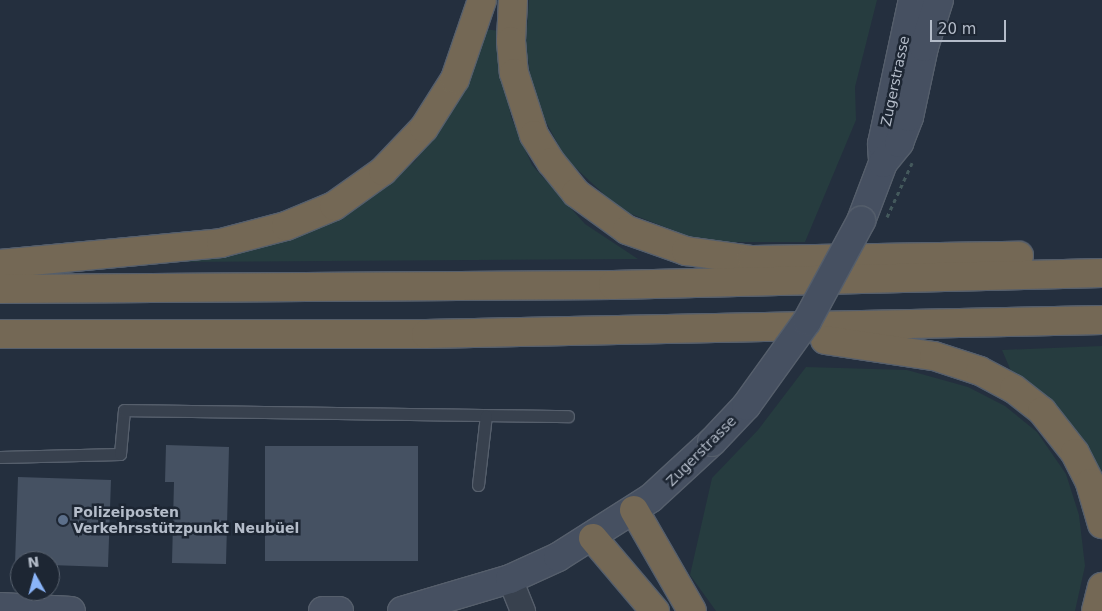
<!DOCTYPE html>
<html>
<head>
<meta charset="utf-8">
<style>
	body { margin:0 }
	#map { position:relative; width:1102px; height:611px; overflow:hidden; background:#242f3e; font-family:"DejaVu Sans",sans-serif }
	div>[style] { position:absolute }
	.green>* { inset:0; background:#263c3f }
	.building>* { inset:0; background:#455162; transform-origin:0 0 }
	.roads { filter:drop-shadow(1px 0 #565f6c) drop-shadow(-1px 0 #565f6c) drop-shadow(0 1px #565f6c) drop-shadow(0 -1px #565f6c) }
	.lane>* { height:11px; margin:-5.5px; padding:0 5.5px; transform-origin:5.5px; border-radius:5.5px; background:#38414e }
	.street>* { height:24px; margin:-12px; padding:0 12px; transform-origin:12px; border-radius:12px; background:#38414e }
	.secondary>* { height:28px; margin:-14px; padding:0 14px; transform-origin:14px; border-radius:14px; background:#465061 }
	.highway>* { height:28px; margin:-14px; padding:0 14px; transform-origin:14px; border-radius:14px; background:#746855 }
	.path-bridge>* { height:3px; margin-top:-1.5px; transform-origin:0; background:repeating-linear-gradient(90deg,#44595c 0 4px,transparent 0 8px) }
	.bridges { filter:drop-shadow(1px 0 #565f6c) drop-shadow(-1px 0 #565f6c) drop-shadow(0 1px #565f6c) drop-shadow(0 -1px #565f6c) }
	.secondary-bridge>* { height:28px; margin:-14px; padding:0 14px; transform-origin:14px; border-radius:14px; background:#465061 }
	.dots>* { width:14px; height:14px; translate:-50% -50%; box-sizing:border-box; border:2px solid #1d2633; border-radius:50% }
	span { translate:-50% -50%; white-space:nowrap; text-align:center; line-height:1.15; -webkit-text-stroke:5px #1d2633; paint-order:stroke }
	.street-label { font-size:14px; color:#b4bcc9 }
	.poi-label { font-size:14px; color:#b4bcc9; font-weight:700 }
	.left { translate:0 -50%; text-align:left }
	.north { position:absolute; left:10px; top:551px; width:50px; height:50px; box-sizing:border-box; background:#1d2633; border:1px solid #59626f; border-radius:50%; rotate:353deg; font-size:14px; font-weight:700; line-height:20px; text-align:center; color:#b4bcc9 }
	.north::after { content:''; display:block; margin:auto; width:18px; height:22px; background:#8ab4f8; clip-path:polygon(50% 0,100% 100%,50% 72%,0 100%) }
	.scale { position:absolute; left:930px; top:20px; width:76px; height:22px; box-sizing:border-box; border:2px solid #b4bcc9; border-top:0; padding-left:6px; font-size:15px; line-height:18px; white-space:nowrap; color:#b4bcc9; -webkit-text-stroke:4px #1d2633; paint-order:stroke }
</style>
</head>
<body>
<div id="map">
	<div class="green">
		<i style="clip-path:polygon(529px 0,877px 0,855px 87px,856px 120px,805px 242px,703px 242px,621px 210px,566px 159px,533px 98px,526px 43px)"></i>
		<i style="clip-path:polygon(484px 29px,500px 31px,499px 54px,511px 117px,532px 165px,585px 224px,638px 259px,168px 262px,282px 242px,349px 213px,415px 161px,466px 84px)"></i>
		<i style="clip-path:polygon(1102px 346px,1102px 484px,1063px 418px,1011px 371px,1002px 350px)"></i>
		<i style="clip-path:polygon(806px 367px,907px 370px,968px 387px,1005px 406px,1037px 432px,1066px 474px,1079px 515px,1085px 566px,1075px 611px,716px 611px,690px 575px,712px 478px,758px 430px)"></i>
	</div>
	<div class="building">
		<i style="clip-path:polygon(166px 445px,229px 447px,226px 564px,172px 563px,174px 482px,165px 482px)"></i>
		<i style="left:265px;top:446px;width:153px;height:115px"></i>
		<i style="clip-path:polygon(18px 477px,111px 480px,108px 567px,50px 565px,50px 561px,15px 564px)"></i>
	</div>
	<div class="roads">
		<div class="lane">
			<i style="left:0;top:457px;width:120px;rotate:-1.4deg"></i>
			<i style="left:120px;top:454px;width:44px;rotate:-84.8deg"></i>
			<i style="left:124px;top:410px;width:444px;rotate:0.8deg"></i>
			<i style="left:478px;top:485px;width:70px;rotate:-83.5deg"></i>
		</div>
		<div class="street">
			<i style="left:510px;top:579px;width:35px;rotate:68deg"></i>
		</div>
		<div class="secondary">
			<i style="left:883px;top:160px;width:16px;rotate:-94deg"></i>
			<i style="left:882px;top:144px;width:147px;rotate:-77.9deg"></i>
			<i style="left:861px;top:221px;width:62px;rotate:-69.2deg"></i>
			<i style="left:883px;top:163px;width:26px;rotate:-51deg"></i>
			<i style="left:899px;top:143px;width:28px;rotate:-69deg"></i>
			<i style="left:909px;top:117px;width:72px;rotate:-77.9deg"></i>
			<i style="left:924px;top:47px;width:49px;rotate:-72.3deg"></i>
			<i style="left:0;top:607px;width:71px;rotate:3.2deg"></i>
			<i style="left:323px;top:611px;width:16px"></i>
			<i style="left:402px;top:611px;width:113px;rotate:-16.5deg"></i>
			<i style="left:510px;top:579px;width:53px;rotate:-24.6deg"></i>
			<i style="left:558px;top:557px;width:110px;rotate:-32.4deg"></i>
			<i style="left:651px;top:498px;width:83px;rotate:-42.6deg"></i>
		</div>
		<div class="highway">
			<i style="left:513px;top:0;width:41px;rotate:92.8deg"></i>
			<i style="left:511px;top:41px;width:32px;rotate:85deg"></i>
			<i style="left:514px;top:73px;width:65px;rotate:72.1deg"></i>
			<i style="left:534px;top:135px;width:32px;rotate:58deg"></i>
			<i style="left:551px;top:162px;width:40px;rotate:51deg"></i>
			<i style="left:576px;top:193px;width:63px;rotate:36deg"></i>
			<i style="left:627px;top:230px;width:63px;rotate:19.6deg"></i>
			<i style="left:686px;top:251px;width:67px;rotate:7.8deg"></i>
			<i style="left:752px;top:260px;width:267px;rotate:-0.9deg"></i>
			<i style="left:0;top:264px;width:222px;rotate:-5.4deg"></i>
			<i style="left:221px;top:243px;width:67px;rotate:-14.7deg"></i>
			<i style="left:286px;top:226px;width:52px;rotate:-22.6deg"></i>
			<i style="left:334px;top:206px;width:60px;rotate:-35.5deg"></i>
			<i style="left:383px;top:171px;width:59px;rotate:-46.4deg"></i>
			<i style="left:424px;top:128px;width:58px;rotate:-57.7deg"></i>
			<i style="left:455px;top:79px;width:83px;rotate:-71.1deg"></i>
			<i style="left:0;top:289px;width:613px;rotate:-0.37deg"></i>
			<i style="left:613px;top:285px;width:489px;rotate:-1.4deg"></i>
			<i style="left:0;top:334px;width:426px"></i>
			<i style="left:426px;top:334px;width:676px;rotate:-1.19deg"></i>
			<i style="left:825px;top:340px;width:110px;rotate:8.4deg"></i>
			<i style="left:934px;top:356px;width:48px;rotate:18.1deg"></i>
			<i style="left:980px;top:371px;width:38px;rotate:28deg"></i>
			<i style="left:1014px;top:389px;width:36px;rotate:38deg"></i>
			<i style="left:1042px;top:411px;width:53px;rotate:51.8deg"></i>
			<i style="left:1075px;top:453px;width:34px;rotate:63deg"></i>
			<i style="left:1090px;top:483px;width:43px;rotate:73.7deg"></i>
			<i style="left:634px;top:510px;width:116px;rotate:60.1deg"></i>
			<i style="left:593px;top:538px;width:96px;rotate:49.7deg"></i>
			<i style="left:1096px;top:611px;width:25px;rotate:-76deg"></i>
		</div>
	</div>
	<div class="path-bridge">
		<i style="left:887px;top:217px;width:60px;rotate:-65.2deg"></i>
	</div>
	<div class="bridges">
		<div class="secondary-bridge">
			<i style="left:712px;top:442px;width:50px;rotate:-46.6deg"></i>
			<i style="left:746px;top:406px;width:105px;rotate:-54.3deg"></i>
			<i style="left:807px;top:321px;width:114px;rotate:-61.6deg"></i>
		</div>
	</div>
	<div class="dots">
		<i style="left:63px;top:520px;background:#5c6f8a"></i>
	</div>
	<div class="street-label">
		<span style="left:895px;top:81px;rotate:-78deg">Zugerstrasse</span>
		<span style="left:701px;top:451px;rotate:-45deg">Zugerstrasse</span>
	</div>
	<div class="poi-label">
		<span class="left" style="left:73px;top:520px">Polizeiposten<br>Verkehrsstützpunkt Neubüel</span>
	</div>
	<div class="north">N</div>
	<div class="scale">20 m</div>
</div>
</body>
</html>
